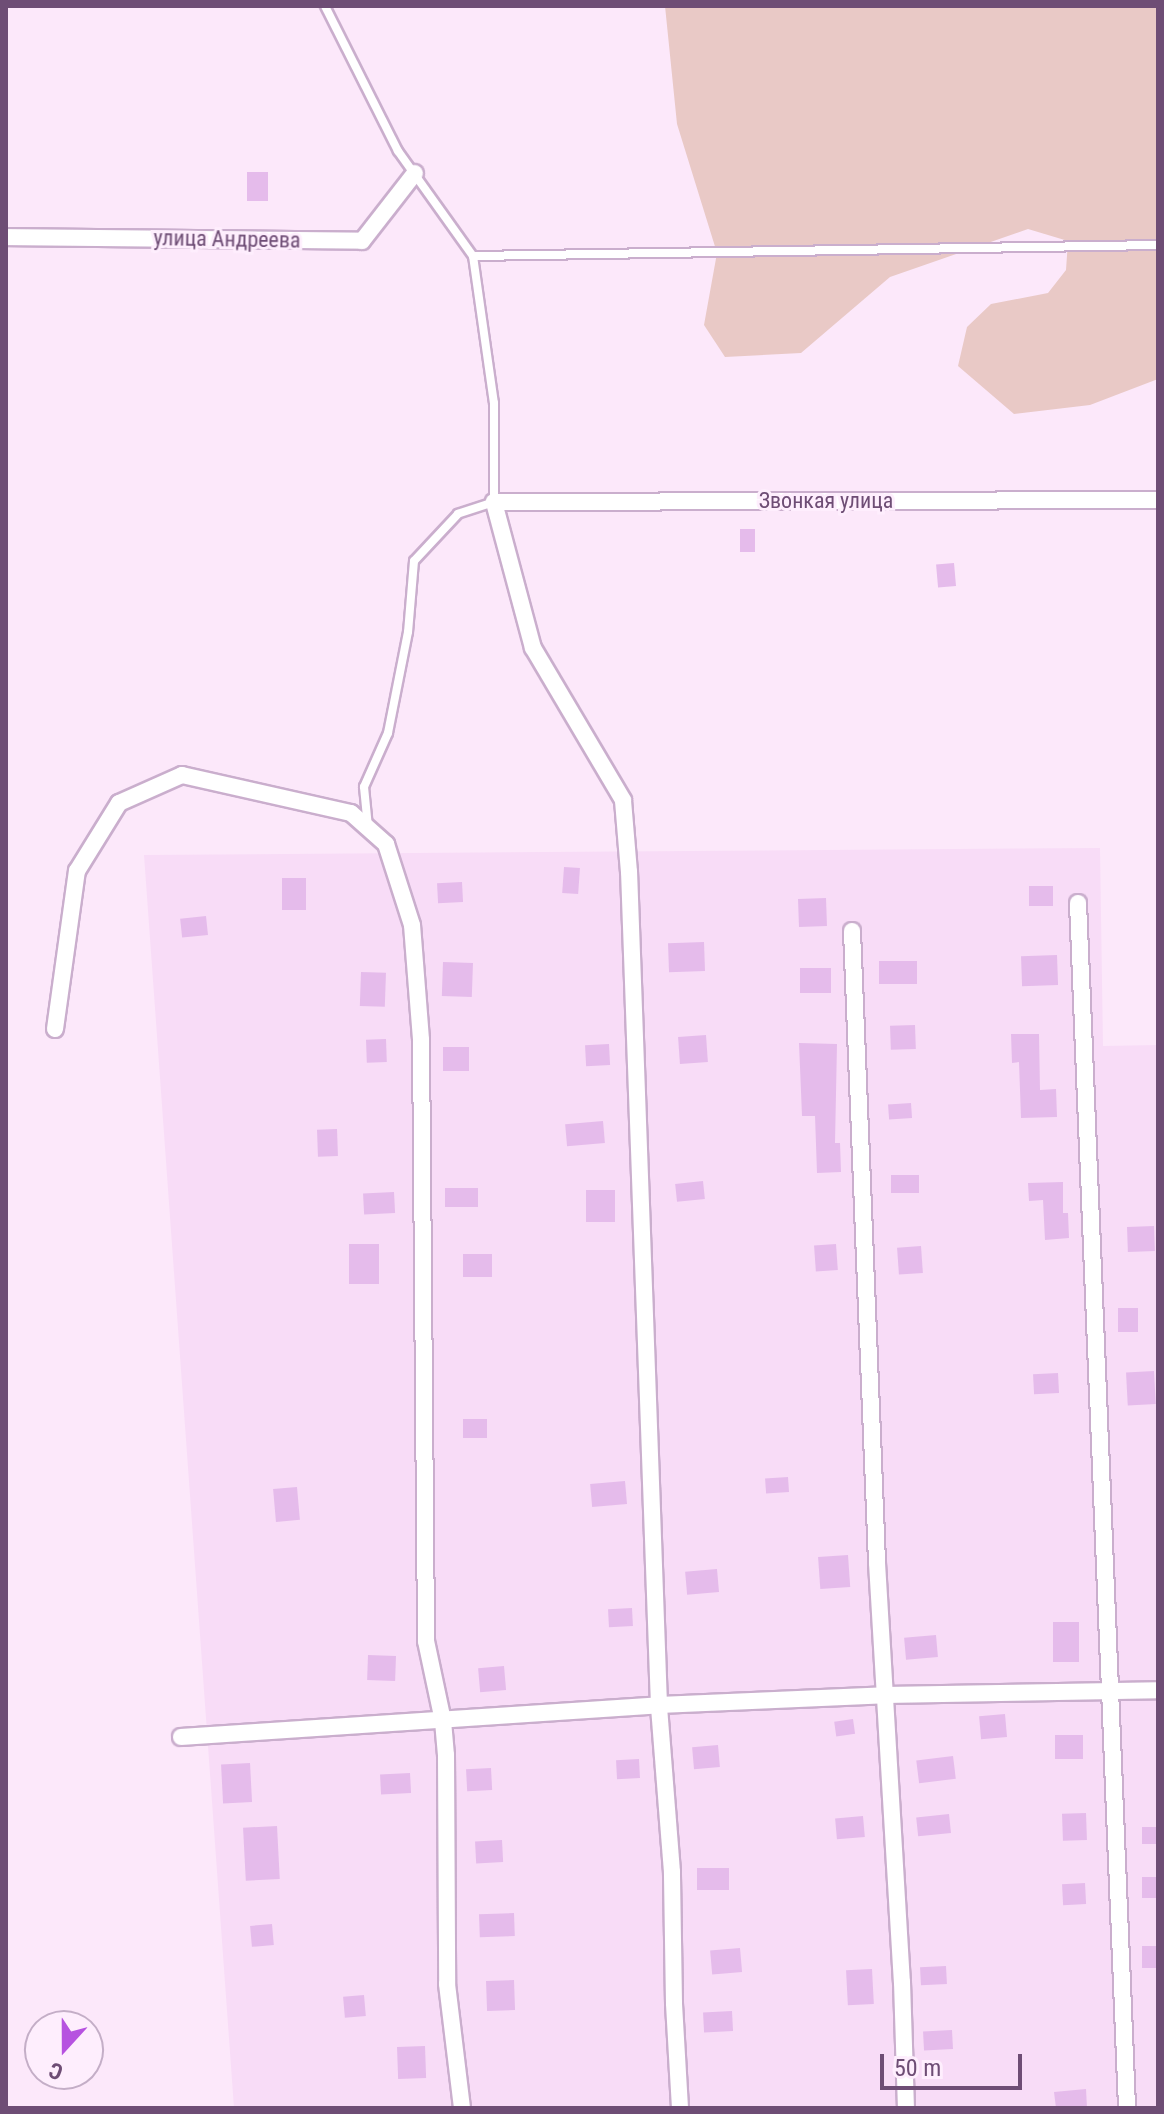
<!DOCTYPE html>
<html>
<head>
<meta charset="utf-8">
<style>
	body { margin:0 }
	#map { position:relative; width:1164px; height:2114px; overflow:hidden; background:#fce8fa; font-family:"Roboto Condensed",sans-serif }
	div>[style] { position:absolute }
	.residential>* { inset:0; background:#f8dcf7 }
	.green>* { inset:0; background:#e9c9c6 }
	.building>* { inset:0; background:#e5bbeb; transform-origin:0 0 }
	.roads { filter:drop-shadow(2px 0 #caaecd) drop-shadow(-2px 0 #caaecd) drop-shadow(0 2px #caaecd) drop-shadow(0 -2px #caaecd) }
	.lane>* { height:8px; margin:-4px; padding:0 4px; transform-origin:4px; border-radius:4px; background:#fff }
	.street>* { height:16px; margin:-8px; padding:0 8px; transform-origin:8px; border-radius:8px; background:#fff }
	span { translate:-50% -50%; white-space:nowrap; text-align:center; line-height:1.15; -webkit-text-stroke:6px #feeefd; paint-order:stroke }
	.street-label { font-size:22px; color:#6e4d75 }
	.frame { position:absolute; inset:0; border:8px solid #6e4d75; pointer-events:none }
	.north { position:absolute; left:24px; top:2010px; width:80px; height:80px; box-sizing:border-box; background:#feeefd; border:2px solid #c4aec7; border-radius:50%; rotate:201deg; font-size:22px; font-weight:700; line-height:32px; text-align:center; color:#6e4d75 }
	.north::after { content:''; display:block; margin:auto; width:28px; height:36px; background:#b652e0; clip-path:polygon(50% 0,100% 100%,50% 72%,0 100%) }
	.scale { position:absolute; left:880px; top:2054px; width:142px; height:36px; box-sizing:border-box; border:4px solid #6e4d75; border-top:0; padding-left:10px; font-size:24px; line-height:28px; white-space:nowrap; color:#6e4d75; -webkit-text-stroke:6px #feeefd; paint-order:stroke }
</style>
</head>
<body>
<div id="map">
	<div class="residential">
		<i style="clip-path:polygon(1100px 848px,1103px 1046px,1158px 1045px,1158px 2108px,234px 2108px,144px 855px)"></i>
	</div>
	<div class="green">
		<i style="clip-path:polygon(665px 6px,1158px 6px,1158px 379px,1090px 405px,1014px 414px,958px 366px,967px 327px,991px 304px,1048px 293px,1066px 270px,1068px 241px,1028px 229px,890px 277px,801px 353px,725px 357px,704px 325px,717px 253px,677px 124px)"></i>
	</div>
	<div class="building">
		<i style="left:247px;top:172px;width:21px;height:29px"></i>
		<i style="left:740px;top:529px;width:15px;height:23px"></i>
		<i style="left:954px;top:563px;width:23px;height:18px;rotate:85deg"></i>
		<i style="left:564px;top:867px;width:16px;height:26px;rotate:4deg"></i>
		<i style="left:282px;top:878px;width:24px;height:32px"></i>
		<i style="left:462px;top:882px;width:20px;height:25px;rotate:87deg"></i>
		<i style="left:1053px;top:886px;width:20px;height:24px;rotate:90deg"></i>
		<i style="left:826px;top:898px;width:28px;height:28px;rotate:88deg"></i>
		<i style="left:206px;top:916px;width:19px;height:26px;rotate:84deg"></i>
		<i style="left:704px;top:942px;width:29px;height:36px;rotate:88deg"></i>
		<i style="left:1057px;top:955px;width:30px;height:36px;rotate:88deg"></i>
		<i style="left:879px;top:961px;width:38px;height:23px"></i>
		<i style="left:443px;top:962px;width:30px;height:34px;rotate:2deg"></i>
		<i style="left:831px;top:968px;width:25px;height:31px;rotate:90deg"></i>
		<i style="left:361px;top:972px;width:25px;height:34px;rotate:2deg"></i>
		<i style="left:915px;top:1025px;width:24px;height:25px;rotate:88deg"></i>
		<i style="clip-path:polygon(1011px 1034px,1039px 1034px,1040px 1090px,1056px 1089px,1057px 1117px,1021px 1118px,1019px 1062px,1012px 1063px)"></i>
		<i style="left:706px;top:1035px;width:27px;height:28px;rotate:86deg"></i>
		<i style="left:386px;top:1039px;width:23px;height:20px;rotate:88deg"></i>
		<i style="clip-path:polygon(799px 1043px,837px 1044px,835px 1143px,840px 1143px,841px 1172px,817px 1173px,815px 1116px,802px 1116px)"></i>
		<i style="left:609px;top:1044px;width:21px;height:24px;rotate:87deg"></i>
		<i style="left:443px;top:1047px;width:26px;height:24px"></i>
		<i style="left:911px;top:1103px;width:15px;height:23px;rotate:86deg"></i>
		<i style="left:603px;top:1121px;width:22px;height:38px;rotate:85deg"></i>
		<i style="left:337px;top:1129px;width:27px;height:20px;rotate:88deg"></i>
		<i style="left:891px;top:1175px;width:28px;height:18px"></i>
		<i style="left:703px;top:1181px;width:18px;height:28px;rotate:84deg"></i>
		<i style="clip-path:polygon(1063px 1182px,1063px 1213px,1068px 1213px,1069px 1238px,1045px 1240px,1043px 1200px,1029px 1201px,1028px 1183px)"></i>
		<i style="left:445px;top:1188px;width:33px;height:19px"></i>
		<i style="left:586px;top:1190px;width:29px;height:32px"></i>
		<i style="left:394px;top:1192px;width:21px;height:31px;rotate:87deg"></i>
		<i style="left:1154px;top:1226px;width:25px;height:27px;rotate:88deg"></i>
		<i style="left:349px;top:1244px;width:30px;height:40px"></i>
		<i style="left:836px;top:1244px;width:26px;height:22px;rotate:86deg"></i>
		<i style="left:921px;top:1246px;width:27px;height:24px;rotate:86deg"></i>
		<i style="left:492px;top:1254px;width:23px;height:29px;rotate:90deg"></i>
		<i style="left:1118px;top:1308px;width:20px;height:24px"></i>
		<i style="left:1154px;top:1371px;width:33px;height:28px;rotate:87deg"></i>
		<i style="left:1058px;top:1373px;width:20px;height:25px;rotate:87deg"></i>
		<i style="left:463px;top:1419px;width:24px;height:19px"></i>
		<i style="left:788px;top:1477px;width:15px;height:23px;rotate:86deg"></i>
		<i style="left:625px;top:1481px;width:23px;height:35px;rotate:85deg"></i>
		<i style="left:297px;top:1487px;width:33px;height:24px;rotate:85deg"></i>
		<i style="left:848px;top:1555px;width:32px;height:30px;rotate:86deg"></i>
		<i style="left:717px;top:1569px;width:23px;height:32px;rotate:85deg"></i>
		<i style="left:632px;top:1608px;width:18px;height:24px;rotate:87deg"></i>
		<i style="left:1053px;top:1622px;width:26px;height:40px"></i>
		<i style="left:936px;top:1635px;width:22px;height:32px;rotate:85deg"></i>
		<i style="left:368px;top:1655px;width:28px;height:25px;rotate:2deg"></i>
		<i style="left:504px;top:1666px;width:24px;height:26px;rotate:85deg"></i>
		<i style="left:1005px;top:1714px;width:23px;height:26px;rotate:85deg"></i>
		<i style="left:853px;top:1719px;width:15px;height:19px;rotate:82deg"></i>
		<i style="left:1055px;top:1735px;width:28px;height:24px"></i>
		<i style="left:718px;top:1745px;width:22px;height:26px;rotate:85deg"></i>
		<i style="left:953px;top:1756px;width:23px;height:37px;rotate:83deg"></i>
		<i style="left:639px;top:1759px;width:19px;height:23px;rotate:87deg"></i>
		<i style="left:250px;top:1763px;width:39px;height:29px;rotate:87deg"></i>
		<i style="left:491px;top:1768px;width:22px;height:25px;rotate:87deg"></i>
		<i style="left:410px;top:1773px;width:20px;height:30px;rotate:87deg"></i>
		<i style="left:1086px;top:1813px;width:27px;height:24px;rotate:88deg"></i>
		<i style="left:949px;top:1814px;width:19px;height:33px;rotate:84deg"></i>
		<i style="left:863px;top:1816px;width:21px;height:28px;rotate:85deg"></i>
		<i style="left:277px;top:1826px;width:53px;height:34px;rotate:87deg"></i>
		<i style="left:1142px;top:1827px;width:16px;height:17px"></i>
		<i style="left:502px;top:1840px;width:22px;height:27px;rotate:87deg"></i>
		<i style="left:729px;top:1868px;width:22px;height:32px;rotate:90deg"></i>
		<i style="left:1158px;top:1877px;width:21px;height:16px;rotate:90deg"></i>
		<i style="left:1085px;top:1883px;width:21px;height:23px;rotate:87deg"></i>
		<i style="left:514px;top:1913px;width:23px;height:35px;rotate:88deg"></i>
		<i style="left:272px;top:1924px;width:21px;height:22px;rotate:85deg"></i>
		<i style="left:1142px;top:1946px;width:16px;height:22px"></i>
		<i style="left:740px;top:1948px;width:24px;height:30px;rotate:85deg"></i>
		<i style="left:946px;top:1966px;width:18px;height:26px;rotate:87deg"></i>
		<i style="left:872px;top:1969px;width:35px;height:26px;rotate:87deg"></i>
		<i style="left:514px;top:1980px;width:30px;height:28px;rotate:88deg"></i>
		<i style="left:364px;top:1995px;width:21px;height:21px;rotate:85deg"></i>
		<i style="left:732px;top:2011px;width:20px;height:29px;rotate:87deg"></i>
		<i style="left:952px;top:2030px;width:19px;height:29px;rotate:87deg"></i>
		<i style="left:425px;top:2046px;width:32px;height:28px;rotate:88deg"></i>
		<i style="clip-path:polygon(1086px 2089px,1087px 2108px,1056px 2108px,1054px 2092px)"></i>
	</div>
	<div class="roads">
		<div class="lane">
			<i style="left:325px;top:6px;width:162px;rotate:63.3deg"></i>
			<i style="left:398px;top:151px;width:129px;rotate:54.5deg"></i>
			<i style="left:473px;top:256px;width:148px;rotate:81.9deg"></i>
			<i style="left:494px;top:403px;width:99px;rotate:90deg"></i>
			<i style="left:494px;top:502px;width:38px;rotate:162deg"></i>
			<i style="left:458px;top:514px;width:64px;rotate:133.1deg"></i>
			<i style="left:414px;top:561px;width:71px;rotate:94.8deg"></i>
			<i style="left:408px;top:632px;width:103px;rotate:101.2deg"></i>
			<i style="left:388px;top:733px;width:59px;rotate:114deg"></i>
			<i style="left:364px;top:787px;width:40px;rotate:84.3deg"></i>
			<i style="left:473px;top:256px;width:685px;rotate:-0.92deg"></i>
		</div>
		<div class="street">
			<i style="left:6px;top:237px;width:356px;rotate:0.6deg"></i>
			<i style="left:362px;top:241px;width:86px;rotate:-52.1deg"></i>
			<i style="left:1078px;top:903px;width:1206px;rotate:87.67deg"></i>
			<i style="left:852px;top:931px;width:632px;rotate:87.73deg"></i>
			<i style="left:877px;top:1563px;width:420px;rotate:86.6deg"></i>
			<i style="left:902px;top:1982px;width:126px;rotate:88.2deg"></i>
			<i style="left:55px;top:1029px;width:160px;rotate:-82.1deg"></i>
			<i style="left:77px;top:871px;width:80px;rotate:-58.3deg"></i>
			<i style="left:119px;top:803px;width:69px;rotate:-24deg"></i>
			<i style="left:182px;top:775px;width:173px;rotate:12.7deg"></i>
			<i style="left:351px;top:813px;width:47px;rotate:41.5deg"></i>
			<i style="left:386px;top:844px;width:85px;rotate:72.2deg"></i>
			<i style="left:412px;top:925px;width:115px;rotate:85.5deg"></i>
			<i style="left:421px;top:1040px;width:601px;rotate:89.52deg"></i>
			<i style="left:426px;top:1641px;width:82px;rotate:78deg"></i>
			<i style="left:443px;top:1721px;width:34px;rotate:85deg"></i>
			<i style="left:446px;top:1755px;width:229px;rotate:89.7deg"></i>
			<i style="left:447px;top:1984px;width:125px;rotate:83.1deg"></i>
			<i style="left:181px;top:1737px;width:479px;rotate:-3.8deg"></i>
			<i style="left:659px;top:1705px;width:226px;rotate:-2.5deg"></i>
			<i style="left:885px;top:1695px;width:273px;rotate:-1deg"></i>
			<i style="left:680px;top:2108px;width:105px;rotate:-93.3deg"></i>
			<i style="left:674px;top:2003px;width:131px;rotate:-90.9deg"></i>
			<i style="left:672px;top:1872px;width:168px;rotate:-94.5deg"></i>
			<i style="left:659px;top:1705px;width:834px;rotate:-92.06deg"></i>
			<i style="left:629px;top:872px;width:72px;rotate:-94.8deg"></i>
			<i style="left:623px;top:800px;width:177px;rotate:-120.6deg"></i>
			<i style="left:533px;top:648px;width:151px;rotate:-105deg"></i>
			<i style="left:494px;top:502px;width:664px;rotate:-0.17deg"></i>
		</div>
	</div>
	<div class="street-label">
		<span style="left:227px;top:239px;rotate:1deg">улица Андреева</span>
		<span style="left:826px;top:501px">Звонкая улица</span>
	</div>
	<div class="frame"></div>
	<div class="north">С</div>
	<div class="scale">50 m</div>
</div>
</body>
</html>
